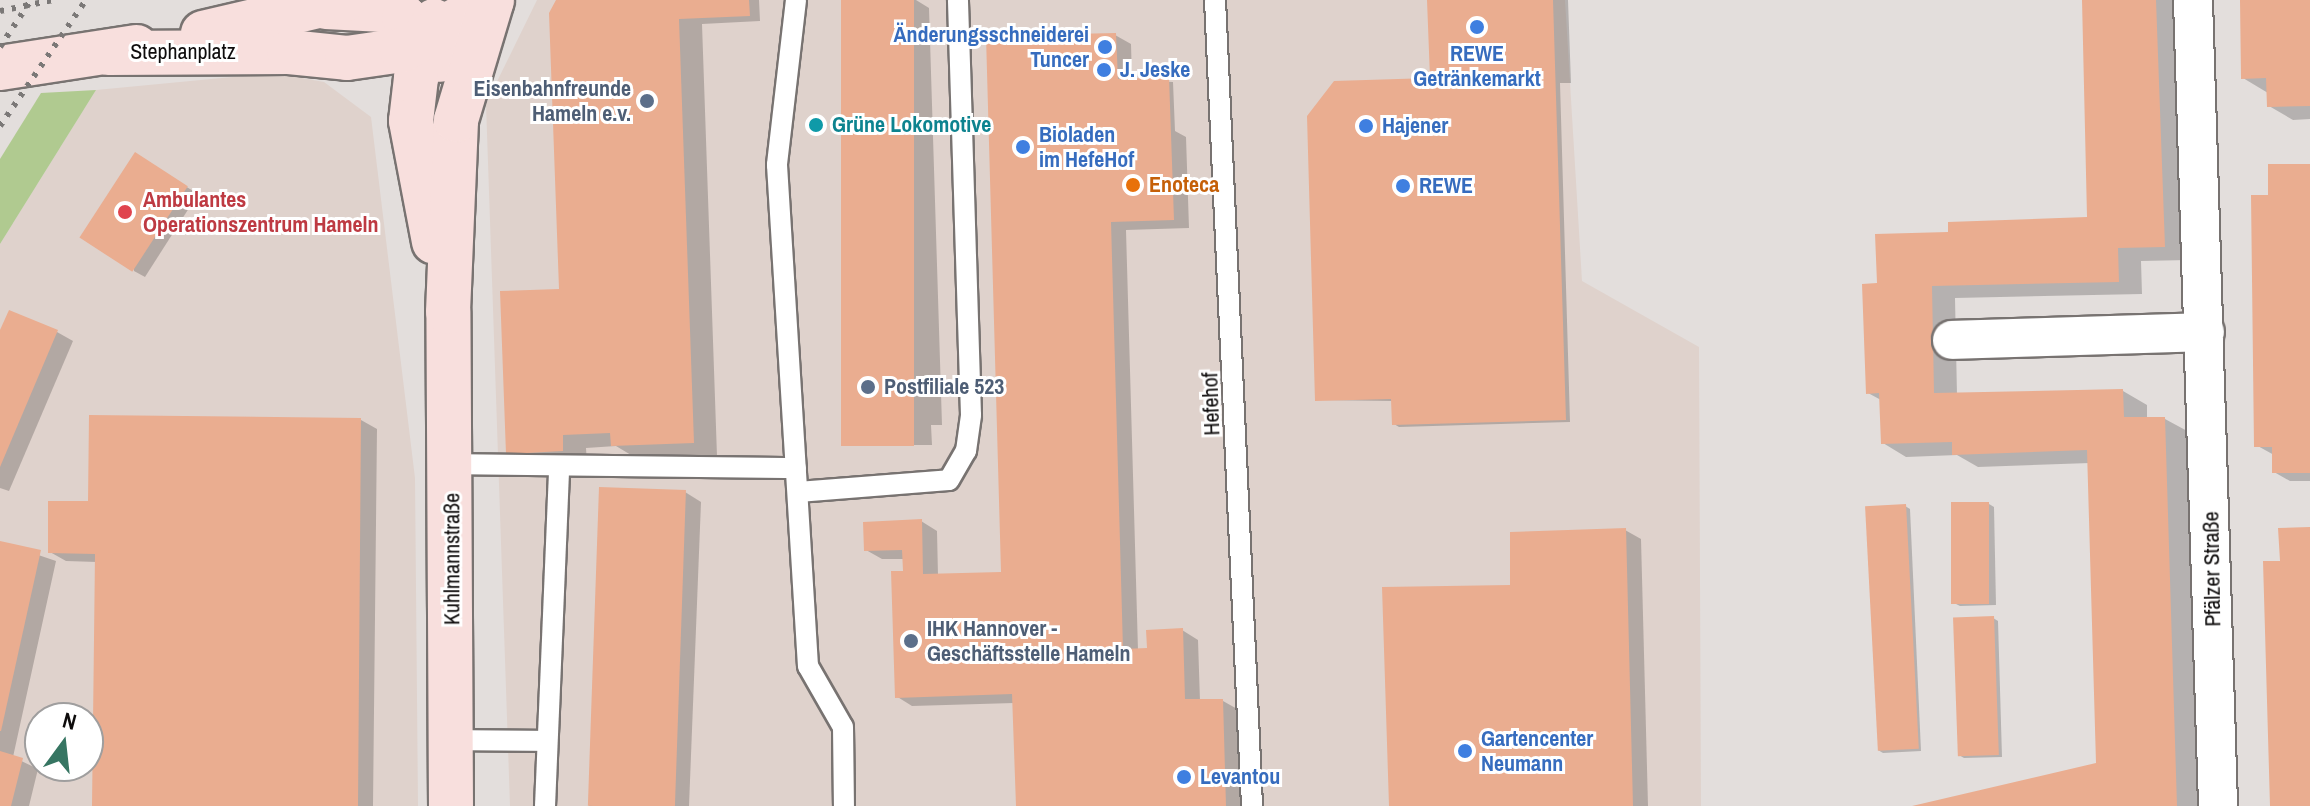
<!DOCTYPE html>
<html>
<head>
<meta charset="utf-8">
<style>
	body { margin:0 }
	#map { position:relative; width:2310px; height:806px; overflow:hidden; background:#e3dedc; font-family:"Archivo Narrow",sans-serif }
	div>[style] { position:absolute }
	.built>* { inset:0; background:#dfd2cc }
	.green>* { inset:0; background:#b0ca90 }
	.shadow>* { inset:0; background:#0003 }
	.building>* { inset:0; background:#eaad90; transform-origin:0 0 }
	.roads { filter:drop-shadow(2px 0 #787371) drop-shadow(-2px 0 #787371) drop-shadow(0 2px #787371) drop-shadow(0 -2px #787371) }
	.service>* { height:20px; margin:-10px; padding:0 10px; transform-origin:10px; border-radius:10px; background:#fff }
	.minor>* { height:38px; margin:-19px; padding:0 19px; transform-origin:19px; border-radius:19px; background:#fff }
	.secondary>* { height:44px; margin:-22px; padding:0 22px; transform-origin:22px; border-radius:22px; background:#f8dfdd }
	.rail>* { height:6px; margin-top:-3px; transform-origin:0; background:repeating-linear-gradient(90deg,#7b7877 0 4px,transparent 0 12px) }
	.dots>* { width:22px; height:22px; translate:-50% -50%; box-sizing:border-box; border:4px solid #fff; border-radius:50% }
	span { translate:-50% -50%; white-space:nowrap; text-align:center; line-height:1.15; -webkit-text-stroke:6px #fff; paint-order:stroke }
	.shop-label { font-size:22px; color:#366cbe; font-weight:700 }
	.right { translate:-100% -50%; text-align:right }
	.left { translate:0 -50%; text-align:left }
	.street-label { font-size:22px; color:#0e0c0c }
	.service-label { font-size:22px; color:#4e5e75; font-weight:700 }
	.culture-label { font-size:22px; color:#0d838f; font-weight:700 }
	.food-label { font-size:22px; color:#c56008; font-weight:700 }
	.health-label { font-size:22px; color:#be3a42; font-weight:700 }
	.north { position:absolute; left:24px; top:702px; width:80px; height:80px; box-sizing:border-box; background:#fff; border:2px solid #9f9e9e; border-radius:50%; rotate:15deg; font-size:22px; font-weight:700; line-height:32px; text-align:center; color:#0e0c0c }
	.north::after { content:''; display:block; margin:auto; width:28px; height:36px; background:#367562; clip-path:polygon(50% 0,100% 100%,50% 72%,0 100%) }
</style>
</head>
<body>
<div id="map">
	<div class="built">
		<i style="clip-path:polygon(537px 0,1565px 0,1582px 281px,1699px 347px,1701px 806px,510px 806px,486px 104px)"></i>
		<i style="clip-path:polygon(evenodd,274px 73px,324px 82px,371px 117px,415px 478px,418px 806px,0 806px,0 244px,96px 90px,274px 73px,40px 718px,88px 718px,88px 766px,40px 766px,40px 718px)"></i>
	</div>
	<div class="green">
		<i style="clip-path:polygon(96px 90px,0 244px,0 159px,41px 93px)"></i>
	</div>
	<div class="shadow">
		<i style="clip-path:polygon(558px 0,759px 0,760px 21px,702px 24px,717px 456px,636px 458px,616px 446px,586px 448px,587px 464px,531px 466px,508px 453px,561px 291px)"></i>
		<i style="clip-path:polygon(843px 0,916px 0,929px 8px,942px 425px,931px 425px,932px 445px,856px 445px)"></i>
		<i style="clip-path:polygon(1429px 0,1568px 0,1571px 83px,1560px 83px,1570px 422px,1399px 427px,1394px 424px,1393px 401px,1317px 400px,1437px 80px)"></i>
		<i style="clip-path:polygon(2084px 0,2178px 0,2188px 260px,2141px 261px,2142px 294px,1955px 298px,1957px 395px,2123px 391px,2147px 405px,2147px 419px,2165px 419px,2189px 432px,2200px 806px,1916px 806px,2098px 764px,2090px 463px,1978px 467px,1957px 455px,1906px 457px,1883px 443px,1881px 400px,1868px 393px,1879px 285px,1950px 234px,2089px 219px)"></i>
		<i style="clip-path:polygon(2242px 0,2310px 0,2310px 119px,2293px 120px,2269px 106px,2268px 93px,2243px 78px)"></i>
		<i style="clip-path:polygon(1115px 35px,1131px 44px,1132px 80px,1173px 82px,1175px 131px,1186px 137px,1189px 228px,1126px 230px,1138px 650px,1149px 650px,1182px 630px,1198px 640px,1200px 701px,1223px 701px,1239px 710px,1241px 806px,1018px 806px,1014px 703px,912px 706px,896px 696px,904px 559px,882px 559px,866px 550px,921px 521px,937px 531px,938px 576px,1003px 574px)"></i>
		<i style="clip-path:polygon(135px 155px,198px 194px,145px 277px,134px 271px)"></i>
		<i style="clip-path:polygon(2310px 166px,2310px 481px,2290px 481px,2274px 472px,2274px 455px,2256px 445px,2270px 197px)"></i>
		<i style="clip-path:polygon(57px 332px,73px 341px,9px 491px,0 488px,0 335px)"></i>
		<i style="clip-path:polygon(361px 420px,377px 429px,373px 806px,94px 806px,97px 562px,66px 561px,50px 552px,90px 503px)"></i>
		<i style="clip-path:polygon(685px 492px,701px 502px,689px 806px,589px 806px)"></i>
		<i style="clip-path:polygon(1989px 504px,1994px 507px,1996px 605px,1960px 606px,1954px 603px)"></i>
		<i style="clip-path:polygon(1905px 506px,1910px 509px,1921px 751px,1883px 753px,1878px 750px)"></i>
		<i style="clip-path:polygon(1625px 530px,1641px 539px,1648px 806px,1391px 806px,1512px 587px)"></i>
		<i style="clip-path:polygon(0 542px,56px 561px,13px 757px,38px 769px,29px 806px,0 806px)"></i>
		<i style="clip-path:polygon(1993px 618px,1998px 621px,2002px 757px,1964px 758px,1959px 755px)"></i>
	</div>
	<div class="building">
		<i style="clip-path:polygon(556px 0,749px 0,750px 16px,679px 19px,694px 443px,611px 446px,610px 433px,563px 435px,563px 451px,506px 454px,500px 291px,559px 289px,549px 13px)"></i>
		<i style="left:841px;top:0;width:73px;height:446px"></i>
		<i style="clip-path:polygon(1427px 0,1553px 0,1566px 420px,1392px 425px,1391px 399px,1315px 401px,1307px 116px,1334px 81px,1430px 78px)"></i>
		<i style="clip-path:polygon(2082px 0,2156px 0,2165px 247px,2118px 248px,2119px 282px,1932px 286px,1934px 393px,2123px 389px,2124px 417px,2165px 417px,2177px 806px,1912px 806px,2096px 763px,2087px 450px,1952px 455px,1952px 442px,1881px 444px,1879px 393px,1866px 394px,1862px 284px,1877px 283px,1875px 234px,1948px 232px,1948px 222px,2087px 217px)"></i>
		<i style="clip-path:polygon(2240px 0,2310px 0,2310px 106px,2267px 107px,2266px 78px,2241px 79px)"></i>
		<i style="clip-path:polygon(1116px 33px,1118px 79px,1169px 77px,1174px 220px,1111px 222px,1123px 649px,1147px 648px,1146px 630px,1183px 628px,1185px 699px,1223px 699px,1226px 806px,1016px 806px,1012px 694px,895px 698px,891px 571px,903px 571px,902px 550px,864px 551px,863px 522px,922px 519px,923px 574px,1001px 572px,986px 36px)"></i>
		<i style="left:135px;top:152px;width:63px;height:102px;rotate:33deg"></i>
		<i style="clip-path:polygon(2268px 164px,2310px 164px,2310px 473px,2272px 473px,2272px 447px,2254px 447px,2251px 195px,2268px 195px)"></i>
		<i style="clip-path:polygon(9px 310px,58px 330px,0 467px,0 330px)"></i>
		<i style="clip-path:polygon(89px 415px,361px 418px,358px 806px,92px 806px,95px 554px,48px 553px,48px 501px,88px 501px)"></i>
		<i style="left:599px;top:487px;width:87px;height:319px;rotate:2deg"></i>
		<i style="left:1951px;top:502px;width:38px;height:102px"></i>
		<i style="left:1906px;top:504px;width:245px;height:41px;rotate:87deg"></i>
		<i style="clip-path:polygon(2310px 527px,2310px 806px,2270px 806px,2263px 561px,2280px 561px,2278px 528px)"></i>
		<i style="clip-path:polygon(1626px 528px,1633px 806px,1389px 806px,1382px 587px,1510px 585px,1510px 532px)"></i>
		<i style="clip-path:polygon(0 541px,41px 550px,1px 731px,0 731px)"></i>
		<i style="left:1994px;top:616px;width:139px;height:41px;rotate:88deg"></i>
		<i style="clip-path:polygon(0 751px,23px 758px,11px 806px,0 806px)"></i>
	</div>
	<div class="roads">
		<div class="service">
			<i style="left:796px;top:0;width:166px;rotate:96.6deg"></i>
			<i style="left:777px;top:165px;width:502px;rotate:86.46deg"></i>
			<i style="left:808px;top:666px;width:70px;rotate:60.2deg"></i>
			<i style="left:843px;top:727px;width:79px;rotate:89.3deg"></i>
			<i style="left:1215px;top:0;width:807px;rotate:87.37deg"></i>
			<i style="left:452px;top:464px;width:344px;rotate:0.7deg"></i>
			<i style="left:798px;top:492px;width:151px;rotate:-4.5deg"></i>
			<i style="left:949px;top:480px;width:34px;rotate:-60deg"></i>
			<i style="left:966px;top:451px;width:36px;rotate:-82deg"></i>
			<i style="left:971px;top:415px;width:415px;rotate:-91.8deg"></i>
			<i style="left:451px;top:740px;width:96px;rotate:0.6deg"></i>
			<i style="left:545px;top:806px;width:340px;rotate:-87.6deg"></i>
		</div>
		<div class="minor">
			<i style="left:2193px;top:0;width:806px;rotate:88.22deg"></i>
			<i style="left:1952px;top:340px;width:253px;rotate:-1.8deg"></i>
		</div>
		<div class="secondary">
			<i style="left:326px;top:7px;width:57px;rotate:3deg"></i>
			<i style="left:383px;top:10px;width:22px;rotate:18deg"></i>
			<i style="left:404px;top:17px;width:31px;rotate:40deg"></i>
			<i style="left:428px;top:37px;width:26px;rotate:61deg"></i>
			<i style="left:434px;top:21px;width:60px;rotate:107.5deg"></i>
			<i style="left:416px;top:78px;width:43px;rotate:96.6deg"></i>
			<i style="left:411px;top:121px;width:123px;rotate:79.2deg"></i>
			<i style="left:203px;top:33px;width:145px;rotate:-13.2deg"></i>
			<i style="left:108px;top:53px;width:181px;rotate:-0.3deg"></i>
			<i style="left:289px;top:52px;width:58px;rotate:5.9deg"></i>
			<i style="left:347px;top:58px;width:56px;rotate:-8.3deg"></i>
			<i style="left:402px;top:50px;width:102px;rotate:-28.6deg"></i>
			<i style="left:0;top:68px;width:138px;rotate:-8.8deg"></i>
			<i style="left:451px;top:806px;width:494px;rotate:-90.3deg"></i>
			<i style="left:448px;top:312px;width:192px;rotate:-87.6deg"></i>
			<i style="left:456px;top:120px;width:125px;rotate:-73.3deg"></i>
		</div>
	</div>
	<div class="rail">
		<i style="left:0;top:11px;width:54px;rotate:-11.7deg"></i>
		<i style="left:0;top:47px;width:56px;rotate:-56.6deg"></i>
		<i style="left:0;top:126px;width:153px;rotate:-55.7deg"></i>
	</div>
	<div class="dots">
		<i style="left:1477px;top:27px;background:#3f7fe0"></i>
		<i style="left:1105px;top:47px;background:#3f7fe0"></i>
		<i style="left:1104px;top:70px;background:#3f7fe0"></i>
		<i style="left:647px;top:101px;background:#5c6f8a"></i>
		<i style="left:816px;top:125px;background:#0f9aa8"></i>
		<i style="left:1366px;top:126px;background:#3f7fe0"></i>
		<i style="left:1023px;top:147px;background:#3f7fe0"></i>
		<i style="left:1133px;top:185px;background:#e8710a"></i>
		<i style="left:1403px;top:186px;background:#3f7fe0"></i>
		<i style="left:125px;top:212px;background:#e0444e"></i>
		<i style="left:868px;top:387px;background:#5c6f8a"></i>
		<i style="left:911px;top:641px;background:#5c6f8a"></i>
		<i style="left:1465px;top:751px;background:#3f7fe0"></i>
		<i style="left:1184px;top:777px;background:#3f7fe0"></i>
	</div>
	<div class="shop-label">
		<span class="right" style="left:1089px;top:47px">Änderungsschneiderei<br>Tuncer</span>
		<span style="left:1477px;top:66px">REWE<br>Getränkemarkt</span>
		<span class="left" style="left:1120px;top:70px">J. Jeske</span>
		<span class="left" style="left:1382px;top:126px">Hajener</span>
		<span class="left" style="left:1039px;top:147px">Bioladen<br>im HefeHof</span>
		<span class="left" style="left:1419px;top:186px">REWE</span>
		<span class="left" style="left:1481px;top:751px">Gartencenter<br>Neumann</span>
		<span class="left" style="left:1200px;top:777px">Levantou</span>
	</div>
	<div class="street-label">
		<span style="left:183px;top:52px">Stephanplatz</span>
		<span style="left:1211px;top:404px;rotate:-92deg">Hefehof</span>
		<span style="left:452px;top:559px;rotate:-90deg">Kuhlmannstraße</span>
		<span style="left:2212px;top:569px;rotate:-91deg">Pfälzer Straße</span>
	</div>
	<div class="service-label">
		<span class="right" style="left:631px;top:101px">Eisenbahnfreunde<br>Hameln e.v.</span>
		<span class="left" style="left:884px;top:387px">Postfiliale 523</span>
		<span class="left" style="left:927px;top:641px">IHK Hannover -<br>Geschäftsstelle Hameln</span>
	</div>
	<div class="culture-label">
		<span class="left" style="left:832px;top:125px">Grüne Lokomotive</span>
	</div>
	<div class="food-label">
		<span class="left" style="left:1149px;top:185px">Enoteca</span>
	</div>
	<div class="health-label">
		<span class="left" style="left:143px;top:212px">Ambulantes<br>Operationszentrum Hameln</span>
	</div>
	<div class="north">N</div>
</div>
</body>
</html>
